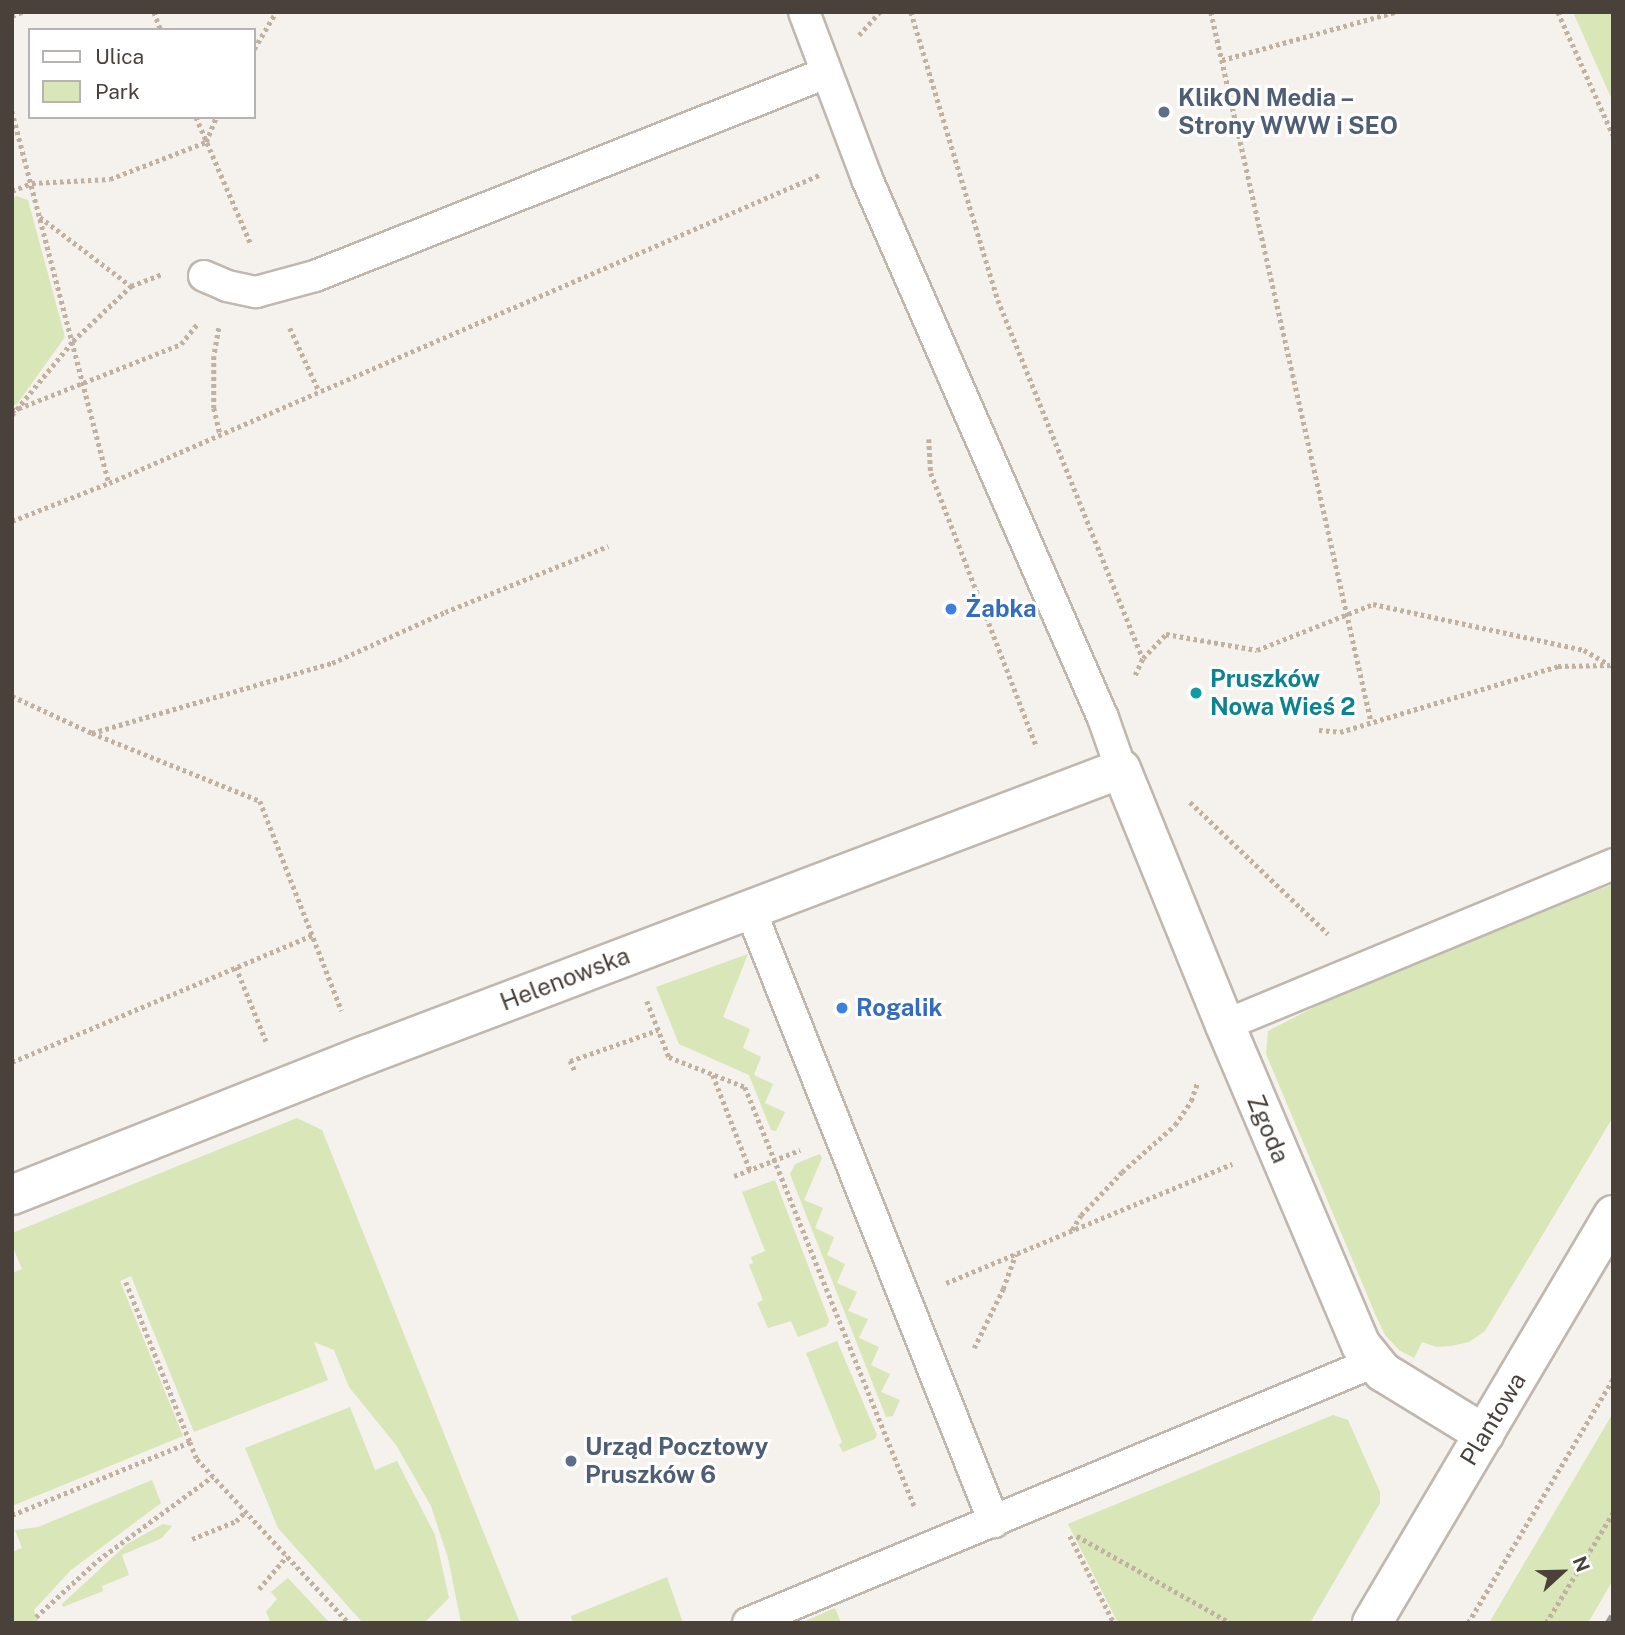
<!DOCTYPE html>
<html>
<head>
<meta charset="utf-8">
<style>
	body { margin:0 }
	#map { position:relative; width:1625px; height:1635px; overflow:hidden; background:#f5f1ec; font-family:"Public Sans",sans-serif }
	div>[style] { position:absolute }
	.green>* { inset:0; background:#d8e6b8 }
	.path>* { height:4.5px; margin-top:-2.25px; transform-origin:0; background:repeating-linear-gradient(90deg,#c1b1a1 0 3.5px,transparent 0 7px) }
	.roads { filter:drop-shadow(2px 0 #c0b7af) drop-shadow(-2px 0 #c0b7af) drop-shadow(0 2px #c0b7af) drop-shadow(0 -2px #c0b7af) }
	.service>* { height:30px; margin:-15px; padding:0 15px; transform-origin:15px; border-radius:15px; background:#fff }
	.minor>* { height:38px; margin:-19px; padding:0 19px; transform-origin:19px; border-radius:19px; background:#fff }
	.rail>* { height:5px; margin-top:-2.5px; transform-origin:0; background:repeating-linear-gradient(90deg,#999 0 9px,transparent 0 18px) }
	.dots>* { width:19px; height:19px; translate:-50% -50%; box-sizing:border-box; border:4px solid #fff; border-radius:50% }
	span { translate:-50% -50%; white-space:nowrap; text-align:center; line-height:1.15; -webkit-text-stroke:6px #fff; paint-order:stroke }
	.service-label { font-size:24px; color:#4e5e75; font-weight:700 }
	.left { translate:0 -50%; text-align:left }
	.shop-label { font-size:24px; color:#366cbe; font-weight:700 }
	.culture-label { font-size:24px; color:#0d838f; font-weight:700 }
	.street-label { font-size:24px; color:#49413a }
	.frame { position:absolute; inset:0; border:14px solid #49413a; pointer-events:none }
	.legend { position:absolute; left:28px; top:28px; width:228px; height:91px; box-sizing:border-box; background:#fff; border:2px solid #b6b3b0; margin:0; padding:9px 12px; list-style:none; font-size:21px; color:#49413a }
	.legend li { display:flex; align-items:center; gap:14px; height:35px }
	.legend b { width:35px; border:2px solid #b6b3b0 }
	.north { position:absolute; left:1527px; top:1537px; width:70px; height:70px; -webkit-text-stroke:5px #fff; paint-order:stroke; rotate:68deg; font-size:19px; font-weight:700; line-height:28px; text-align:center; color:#49413a }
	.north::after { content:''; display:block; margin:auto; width:24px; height:32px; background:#49413a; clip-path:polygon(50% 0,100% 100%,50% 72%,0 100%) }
</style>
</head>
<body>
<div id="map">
	<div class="green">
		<i style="clip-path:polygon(1573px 12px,1613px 12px,1613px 102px)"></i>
		<i style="clip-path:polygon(16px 196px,28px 200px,65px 337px,17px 404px,12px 406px,12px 198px)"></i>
		<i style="clip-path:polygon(1613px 884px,1613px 1117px,1485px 1331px,1469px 1342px,1451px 1346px,1437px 1347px,1422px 1342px,1414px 1358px,1399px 1350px,1385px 1335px,1376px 1316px,1266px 1054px,1268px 1031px,1342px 993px)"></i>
		<i style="clip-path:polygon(748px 954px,723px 1017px,750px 1029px,743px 1048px,761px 1057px,754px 1075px,773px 1084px,765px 1103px,785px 1112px,776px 1131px,771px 1130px,749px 1075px,679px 1044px,656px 987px)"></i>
		<i style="clip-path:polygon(297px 1118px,322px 1130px,520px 1623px,461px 1623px,448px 1558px,431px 1506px,396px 1445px,349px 1387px,334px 1350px,314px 1342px,328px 1380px,194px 1432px,131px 1276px,120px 1281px,183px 1436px,12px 1506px,12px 1273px,22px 1269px,12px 1245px,12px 1233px)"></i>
		<i style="clip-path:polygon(820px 1154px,822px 1158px,804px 1200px,823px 1208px,815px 1228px,834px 1237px,827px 1255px,845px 1264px,837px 1283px,857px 1292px,848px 1311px,868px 1319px,859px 1338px,879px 1347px,871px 1365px,890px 1374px,881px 1392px,900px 1400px,893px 1416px,886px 1417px,790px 1174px,795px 1164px)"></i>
		<i style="clip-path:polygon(775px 1180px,829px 1320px,827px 1326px,798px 1337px,791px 1321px,768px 1328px,757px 1303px,763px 1300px,749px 1265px,753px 1263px,751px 1257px,765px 1251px,742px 1192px)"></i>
		<i style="clip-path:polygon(837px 1341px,877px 1435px,875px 1439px,843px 1452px,839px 1445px,842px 1442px,806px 1353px)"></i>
		<i style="clip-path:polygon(350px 1407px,375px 1470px,397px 1461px,435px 1535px,449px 1598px,424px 1623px,363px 1623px,278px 1528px,245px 1448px)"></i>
		<i style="clip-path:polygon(1613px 1413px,1613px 1580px,1588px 1623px,1489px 1623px)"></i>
		<i style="clip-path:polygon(1333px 1415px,1348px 1420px,1380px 1492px,1380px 1503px,1310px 1623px,1118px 1623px,1068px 1524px)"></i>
		<i style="clip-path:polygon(152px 1480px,161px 1503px,71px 1570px,34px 1610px,39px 1623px,12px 1623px,12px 1552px,22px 1548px,15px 1530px,38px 1527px)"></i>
		<i style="clip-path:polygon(163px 1524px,172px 1526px,162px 1538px,122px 1555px,129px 1575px,102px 1586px,103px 1591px,63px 1607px,62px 1604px,127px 1544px)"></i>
		<i style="clip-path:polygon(667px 1577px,683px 1623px,573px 1623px,571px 1616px)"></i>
		<i style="clip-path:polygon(288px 1578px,330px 1623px,271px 1623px,266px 1612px,277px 1599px,271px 1592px)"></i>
		<i style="clip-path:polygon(835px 1608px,841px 1623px,801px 1623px)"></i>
	</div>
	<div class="path">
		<i style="left:154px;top:12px;width:19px;rotate:69deg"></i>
		<i style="left:911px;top:12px;width:301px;rotate:73.2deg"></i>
		<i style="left:998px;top:300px;width:386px;rotate:68deg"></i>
		<i style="left:1211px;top:12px;width:727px;rotate:77.28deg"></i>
		<i style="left:1558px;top:12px;width:135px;rotate:65.9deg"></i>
		<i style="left:12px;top:16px;width:11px;rotate:-22deg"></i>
		<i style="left:859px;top:35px;width:31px;rotate:-48deg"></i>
		<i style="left:254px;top:49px;width:43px;rotate:-59.3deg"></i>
		<i style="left:1222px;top:60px;width:180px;rotate:-15.5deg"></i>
		<i style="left:12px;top:111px;width:384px;rotate:75.4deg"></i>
		<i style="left:196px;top:117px;width:138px;rotate:66.6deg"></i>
		<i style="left:12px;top:191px;width:22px;rotate:-22deg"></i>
		<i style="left:32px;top:183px;width:78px;rotate:-2.9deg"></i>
		<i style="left:110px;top:179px;width:103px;rotate:-21.1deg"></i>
		<i style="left:206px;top:142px;width:27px;rotate:-68deg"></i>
		<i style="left:40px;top:217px;width:114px;rotate:37.2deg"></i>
		<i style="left:219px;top:328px;width:28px;rotate:100deg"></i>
		<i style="left:214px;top:356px;width:52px;rotate:90deg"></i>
		<i style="left:214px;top:408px;width:28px;rotate:77deg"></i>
		<i style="left:290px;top:328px;width:69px;rotate:65.3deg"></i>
		<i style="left:12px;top:411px;width:182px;rotate:-21.6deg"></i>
		<i style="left:181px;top:344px;width:27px;rotate:-51deg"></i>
		<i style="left:12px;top:415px;width:96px;rotate:-50.5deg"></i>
		<i style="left:73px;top:341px;width:80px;rotate:-43.5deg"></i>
		<i style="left:131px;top:286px;width:33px;rotate:-21deg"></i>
		<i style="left:929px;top:439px;width:34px;rotate:87deg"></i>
		<i style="left:931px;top:473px;width:294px;rotate:68.9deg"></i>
		<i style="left:12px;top:521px;width:104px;rotate:-21.4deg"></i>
		<i style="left:109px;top:483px;width:774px;rotate:-23.45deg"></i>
		<i style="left:1135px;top:675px;width:19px;rotate:-65deg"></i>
		<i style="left:1143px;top:658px;width:33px;rotate:-46deg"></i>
		<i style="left:1166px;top:634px;width:92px;rotate:10deg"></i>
		<i style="left:1257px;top:650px;width:125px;rotate:-21.6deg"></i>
		<i style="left:1373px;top:604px;width:216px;rotate:12.3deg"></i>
		<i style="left:1584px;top:650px;width:28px;rotate:30deg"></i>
		<i style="left:12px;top:696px;width:88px;rotate:24.8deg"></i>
		<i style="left:92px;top:733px;width:181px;rotate:22deg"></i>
		<i style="left:260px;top:801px;width:225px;rotate:68.7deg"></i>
		<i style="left:1319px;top:730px;width:21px;rotate:5deg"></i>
		<i style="left:1340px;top:732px;width:228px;rotate:-16.8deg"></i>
		<i style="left:1558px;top:666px;width:55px;rotate:-1deg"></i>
		<i style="left:92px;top:733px;width:250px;rotate:-16.3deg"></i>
		<i style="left:332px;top:663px;width:124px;rotate:-24.3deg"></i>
		<i style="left:445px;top:612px;width:176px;rotate:-22deg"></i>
		<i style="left:1190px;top:802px;width:191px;rotate:43.7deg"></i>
		<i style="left:236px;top:967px;width:80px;rotate:67.9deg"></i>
		<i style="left:647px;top:1001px;width:60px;rotate:68.6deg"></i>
		<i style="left:669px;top:1057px;width:82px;rotate:21.5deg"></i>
		<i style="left:745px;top:1087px;width:452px;rotate:68deg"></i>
		<i style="left:12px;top:1062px;width:326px;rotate:-22.9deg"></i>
		<i style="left:574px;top:1070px;width:10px;rotate:-114deg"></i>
		<i style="left:570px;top:1061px;width:93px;rotate:-19.4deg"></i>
		<i style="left:713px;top:1075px;width:102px;rotate:68.7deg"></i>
		<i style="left:734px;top:1176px;width:71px;rotate:-21.5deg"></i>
		<i style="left:1072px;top:1230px;width:17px;rotate:-59deg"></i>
		<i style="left:1081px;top:1215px;width:59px;rotate:-46.4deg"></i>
		<i style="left:1122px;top:1172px;width:71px;rotate:-41.6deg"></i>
		<i style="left:1175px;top:1125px;width:29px;rotate:-56deg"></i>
		<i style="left:1191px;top:1101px;width:18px;rotate:-71deg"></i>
		<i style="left:126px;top:1282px;width:172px;rotate:68.2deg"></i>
		<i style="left:946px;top:1283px;width:310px;rotate:-22.6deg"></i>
		<i style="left:974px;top:1348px;width:66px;rotate:-63.8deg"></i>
		<i style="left:1003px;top:1289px;width:37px;rotate:-70deg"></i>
		<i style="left:12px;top:1515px;width:192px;rotate:-22.3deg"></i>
		<i style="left:190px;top:1442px;width:18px;rotate:68deg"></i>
		<i style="left:197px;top:1459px;width:224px;rotate:47.2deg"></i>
		<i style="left:1070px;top:1536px;width:97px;rotate:63.2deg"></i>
		<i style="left:1077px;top:1536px;width:177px;rotate:29.5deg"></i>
		<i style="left:192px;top:1539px;width:48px;rotate:-22.2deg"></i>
		<i style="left:236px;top:1521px;width:14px;rotate:-45deg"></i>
		<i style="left:259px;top:1589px;width:43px;rotate:-49.7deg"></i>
		<i style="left:36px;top:1617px;width:84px;rotate:-42.6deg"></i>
		<i style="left:98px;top:1560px;width:142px;rotate:-36.1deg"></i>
		<i style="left:1468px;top:1623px;width:284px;rotate:-59.3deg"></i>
		<i style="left:1546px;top:1623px;width:129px;rotate:-58.7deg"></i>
	</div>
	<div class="roads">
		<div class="service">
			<i style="left:804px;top:12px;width:178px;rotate:69.3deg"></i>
			<i style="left:867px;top:179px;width:588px;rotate:66.35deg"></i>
			<i style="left:1103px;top:718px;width:54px;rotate:70.6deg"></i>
			<i style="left:204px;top:276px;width:25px;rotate:23deg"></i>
			<i style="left:227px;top:286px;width:30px;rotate:12deg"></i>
			<i style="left:256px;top:292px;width:61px;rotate:-15.2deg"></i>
			<i style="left:315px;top:276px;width:550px;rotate:-21.67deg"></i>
			<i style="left:750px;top:909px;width:660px;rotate:68.3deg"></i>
			<i style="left:1225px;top:1025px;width:420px;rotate:-22.5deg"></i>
			<i style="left:748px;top:1623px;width:676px;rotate:-22.62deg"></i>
		</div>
		<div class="minor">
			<i style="left:12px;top:1195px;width:381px;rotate:-21.6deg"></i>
			<i style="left:366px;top:1055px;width:807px;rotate:-20.75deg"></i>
			<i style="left:1121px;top:769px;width:276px;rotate:67.9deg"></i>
			<i style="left:1225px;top:1025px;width:348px;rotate:67deg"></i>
			<i style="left:1361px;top:1345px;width:35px;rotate:51deg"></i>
			<i style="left:1383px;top:1372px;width:119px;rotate:31.5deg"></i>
			<i style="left:1372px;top:1623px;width:474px;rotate:-59.4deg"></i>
		</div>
	</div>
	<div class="rail">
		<i style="left:1607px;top:1623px;width:12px;rotate:-59deg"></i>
	</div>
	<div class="dots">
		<i style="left:1164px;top:112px;background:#5c6f8a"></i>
		<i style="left:951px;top:609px;background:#3f7fe0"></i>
		<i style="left:1196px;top:693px;background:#0f9aa8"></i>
		<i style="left:842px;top:1008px;background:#3f7fe0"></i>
		<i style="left:571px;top:1461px;background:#5c6f8a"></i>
	</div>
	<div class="service-label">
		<span class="left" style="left:1178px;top:112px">KlikON Media –<br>Strony WWW i SEO</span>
		<span class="left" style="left:585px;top:1461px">Urząd Pocztowy<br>Pruszków 6</span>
	</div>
	<div class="shop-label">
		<span class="left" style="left:965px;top:609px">Żabka</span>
		<span class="left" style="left:856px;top:1008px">Rogalik</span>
	</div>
	<div class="culture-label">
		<span class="left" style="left:1210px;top:693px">Pruszków<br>Nowa Wieś 2</span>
	</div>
	<div class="street-label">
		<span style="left:565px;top:979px;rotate:-21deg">Helenowska</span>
		<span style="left:1268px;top:1129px;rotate:67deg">Zgoda</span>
		<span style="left:1493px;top:1419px;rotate:-59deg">Plantowa</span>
	</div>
	<div class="frame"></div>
	<ul class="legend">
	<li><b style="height:9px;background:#fff"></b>Ulica</li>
	<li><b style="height:19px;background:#d8e6b8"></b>Park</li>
	</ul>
	<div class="north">N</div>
</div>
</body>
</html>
